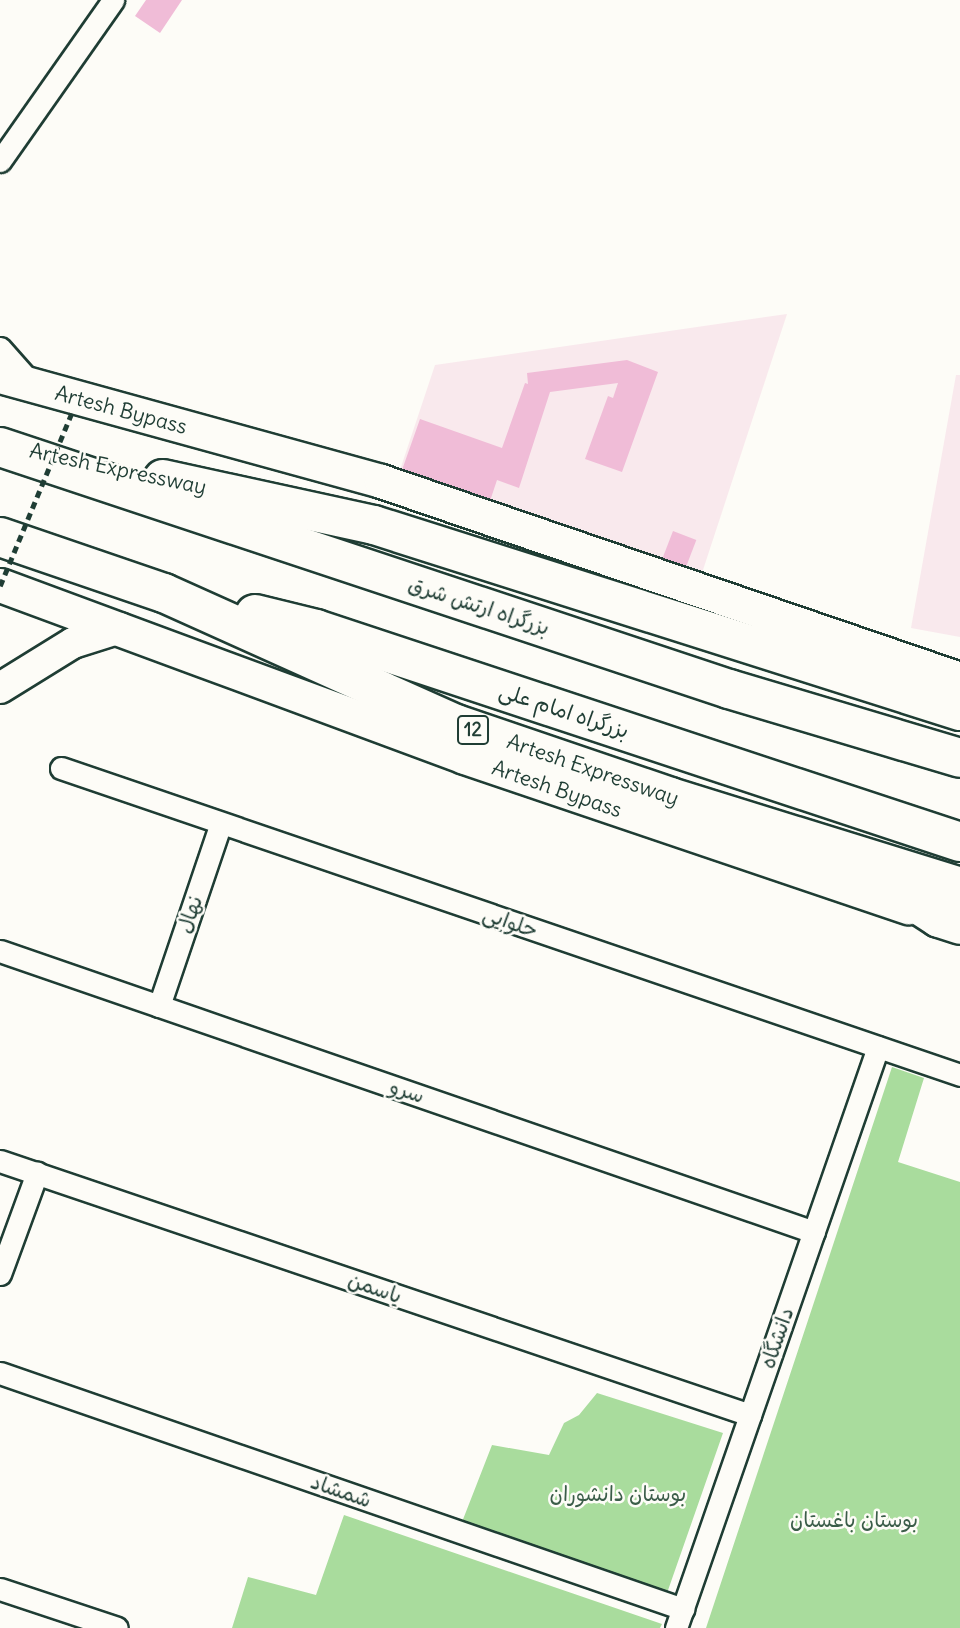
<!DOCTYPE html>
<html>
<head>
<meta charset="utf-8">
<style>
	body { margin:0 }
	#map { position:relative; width:960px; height:1628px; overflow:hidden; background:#fdfcf7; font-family:Delius,"Playpen Sans Arabic",sans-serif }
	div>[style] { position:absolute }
	.built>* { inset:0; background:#f9e9ed }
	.green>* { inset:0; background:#a9dc9d }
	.building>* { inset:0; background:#f0bcd7; transform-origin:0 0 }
	.roads { filter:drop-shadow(2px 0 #1f3d34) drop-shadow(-2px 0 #1f3d34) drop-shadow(0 2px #1f3d34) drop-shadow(0 -2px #1f3d34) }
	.street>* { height:21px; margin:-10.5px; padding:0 10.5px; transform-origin:10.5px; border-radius:10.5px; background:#fdfcf7 }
	.secondary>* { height:30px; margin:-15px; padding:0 15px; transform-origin:15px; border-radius:15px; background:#fdfcf7 }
	.primary>* { height:33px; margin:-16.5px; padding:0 16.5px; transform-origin:16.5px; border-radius:16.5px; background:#fdfcf7 }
	.highway>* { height:38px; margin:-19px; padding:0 19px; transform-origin:19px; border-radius:19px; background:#fdfcf7 }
	.path-bridge>* { height:4.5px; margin-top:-2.25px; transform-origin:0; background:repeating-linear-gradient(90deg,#1f3d34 0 7px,transparent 0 12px) }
	span { translate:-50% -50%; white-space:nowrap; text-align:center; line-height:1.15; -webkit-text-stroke:5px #fdfcf7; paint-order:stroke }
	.shield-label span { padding:2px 5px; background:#fdfcf7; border:2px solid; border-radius:5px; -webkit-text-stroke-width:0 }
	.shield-label { font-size:19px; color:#1f3d34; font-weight:700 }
	.street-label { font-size:21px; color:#1f3d34 }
	.park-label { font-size:21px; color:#3b5d49 }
</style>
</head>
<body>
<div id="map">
	<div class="built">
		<i style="clip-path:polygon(787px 314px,702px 573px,399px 473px,435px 365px)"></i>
		<i style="clip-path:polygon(956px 375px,960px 375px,960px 637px,911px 628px)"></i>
	</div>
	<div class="green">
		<i style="clip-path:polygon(892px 1067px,924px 1078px,898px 1162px,960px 1182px,960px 1628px,706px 1628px)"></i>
		<i style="clip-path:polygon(597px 1393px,723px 1433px,666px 1596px,462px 1522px,492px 1445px,549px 1455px,564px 1423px,579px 1415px)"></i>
		<i style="clip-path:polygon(344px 1515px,662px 1624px,660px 1628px,232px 1628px,248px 1577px,316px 1595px)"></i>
	</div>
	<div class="building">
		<i style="clip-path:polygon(146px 0,182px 0,160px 33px,135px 16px)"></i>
		<i style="clip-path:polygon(627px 360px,658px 372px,622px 472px,585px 459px,608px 396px,613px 398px,618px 383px,550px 392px,519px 488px,497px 480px,490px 501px,402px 470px,420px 419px,502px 448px,525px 383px,528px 384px,527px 373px)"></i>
		<i style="left:673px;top:531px;width:25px;height:29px;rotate:21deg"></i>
	</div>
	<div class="roads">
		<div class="street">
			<i style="left:0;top:161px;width:197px;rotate:-54.9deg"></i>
			<i style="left:0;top:348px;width:48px;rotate:48.4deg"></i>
			<i style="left:61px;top:768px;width:950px;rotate:18.85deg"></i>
			<i style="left:0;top:951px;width:861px;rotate:19.05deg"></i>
			<i style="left:159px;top:1006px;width:193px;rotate:-71.3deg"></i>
			<i style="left:0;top:1161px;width:792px;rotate:18.71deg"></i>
			<i style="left:0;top:1274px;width:108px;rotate:-69.9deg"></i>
			<i style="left:0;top:1373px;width:723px;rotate:19.06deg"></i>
			<i style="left:0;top:1589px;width:123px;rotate:18.4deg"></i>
			<i style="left:676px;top:1628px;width:615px;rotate:-70.83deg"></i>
		</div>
		<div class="secondary">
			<i style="left:0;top:688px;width:86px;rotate:-31.7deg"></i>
			<i style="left:73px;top:643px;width:49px;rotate:-17.7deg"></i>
		</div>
		<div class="primary">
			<i style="left:0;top:376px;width:395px;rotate:15.4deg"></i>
			<i style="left:381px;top:481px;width:612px;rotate:18.88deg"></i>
			<i style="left:0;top:585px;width:495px;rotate:20.3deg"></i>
			<i style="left:464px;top:757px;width:469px;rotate:18.7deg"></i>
		</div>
		<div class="highway">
			<i style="left:0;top:447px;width:768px;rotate:18.36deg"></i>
			<i style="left:729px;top:689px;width:241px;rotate:16.6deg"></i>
			<i style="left:163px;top:479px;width:216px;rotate:12.3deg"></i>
			<i style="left:374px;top:525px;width:615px;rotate:17.61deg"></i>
			<i style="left:0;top:537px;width:173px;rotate:18.9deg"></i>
			<i style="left:164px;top:593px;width:320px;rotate:24.2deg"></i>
			<i style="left:456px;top:724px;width:226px;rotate:18.8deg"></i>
			<i style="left:670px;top:797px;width:304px;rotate:17.2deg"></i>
			<i style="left:255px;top:614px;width:63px;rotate:13.8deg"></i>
			<i style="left:316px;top:629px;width:678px;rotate:18.3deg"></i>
			<i style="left:870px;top:873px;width:82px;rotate:33.1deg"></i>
			<i style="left:939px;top:918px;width:22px;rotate:18deg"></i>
		</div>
	</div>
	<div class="path-bridge">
		<i style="left:0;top:586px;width:191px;rotate:-67.5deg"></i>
	</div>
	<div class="shield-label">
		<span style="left:473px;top:730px">12</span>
	</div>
	<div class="street-label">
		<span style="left:121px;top:410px;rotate:15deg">Artesh Bypass</span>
		<span style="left:118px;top:469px;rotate:12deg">Artesh Expressway</span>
		<span style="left:479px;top:606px;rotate:18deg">بزرگراه ارتش شرق</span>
		<span style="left:564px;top:711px;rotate:18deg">بزرگراه امام علی</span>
		<span style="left:593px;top:770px;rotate:19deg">Artesh Expressway</span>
		<span style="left:557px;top:789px;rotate:19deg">Artesh Bypass</span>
		<span style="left:190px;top:914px;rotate:-71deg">نهال</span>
		<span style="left:510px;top:922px;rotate:19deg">حلوایی</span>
		<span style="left:407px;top:1091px;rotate:19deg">سرو</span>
		<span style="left:375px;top:1288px;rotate:19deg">یاسمن</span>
		<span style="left:777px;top:1338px;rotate:-71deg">دانشگاه</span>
		<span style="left:341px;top:1491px;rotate:19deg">شمشاد</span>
	</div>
	<div class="park-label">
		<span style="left:618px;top:1494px">بوستان دانشوران</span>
		<span style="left:854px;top:1520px">بوستان باغستان</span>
	</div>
</div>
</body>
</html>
